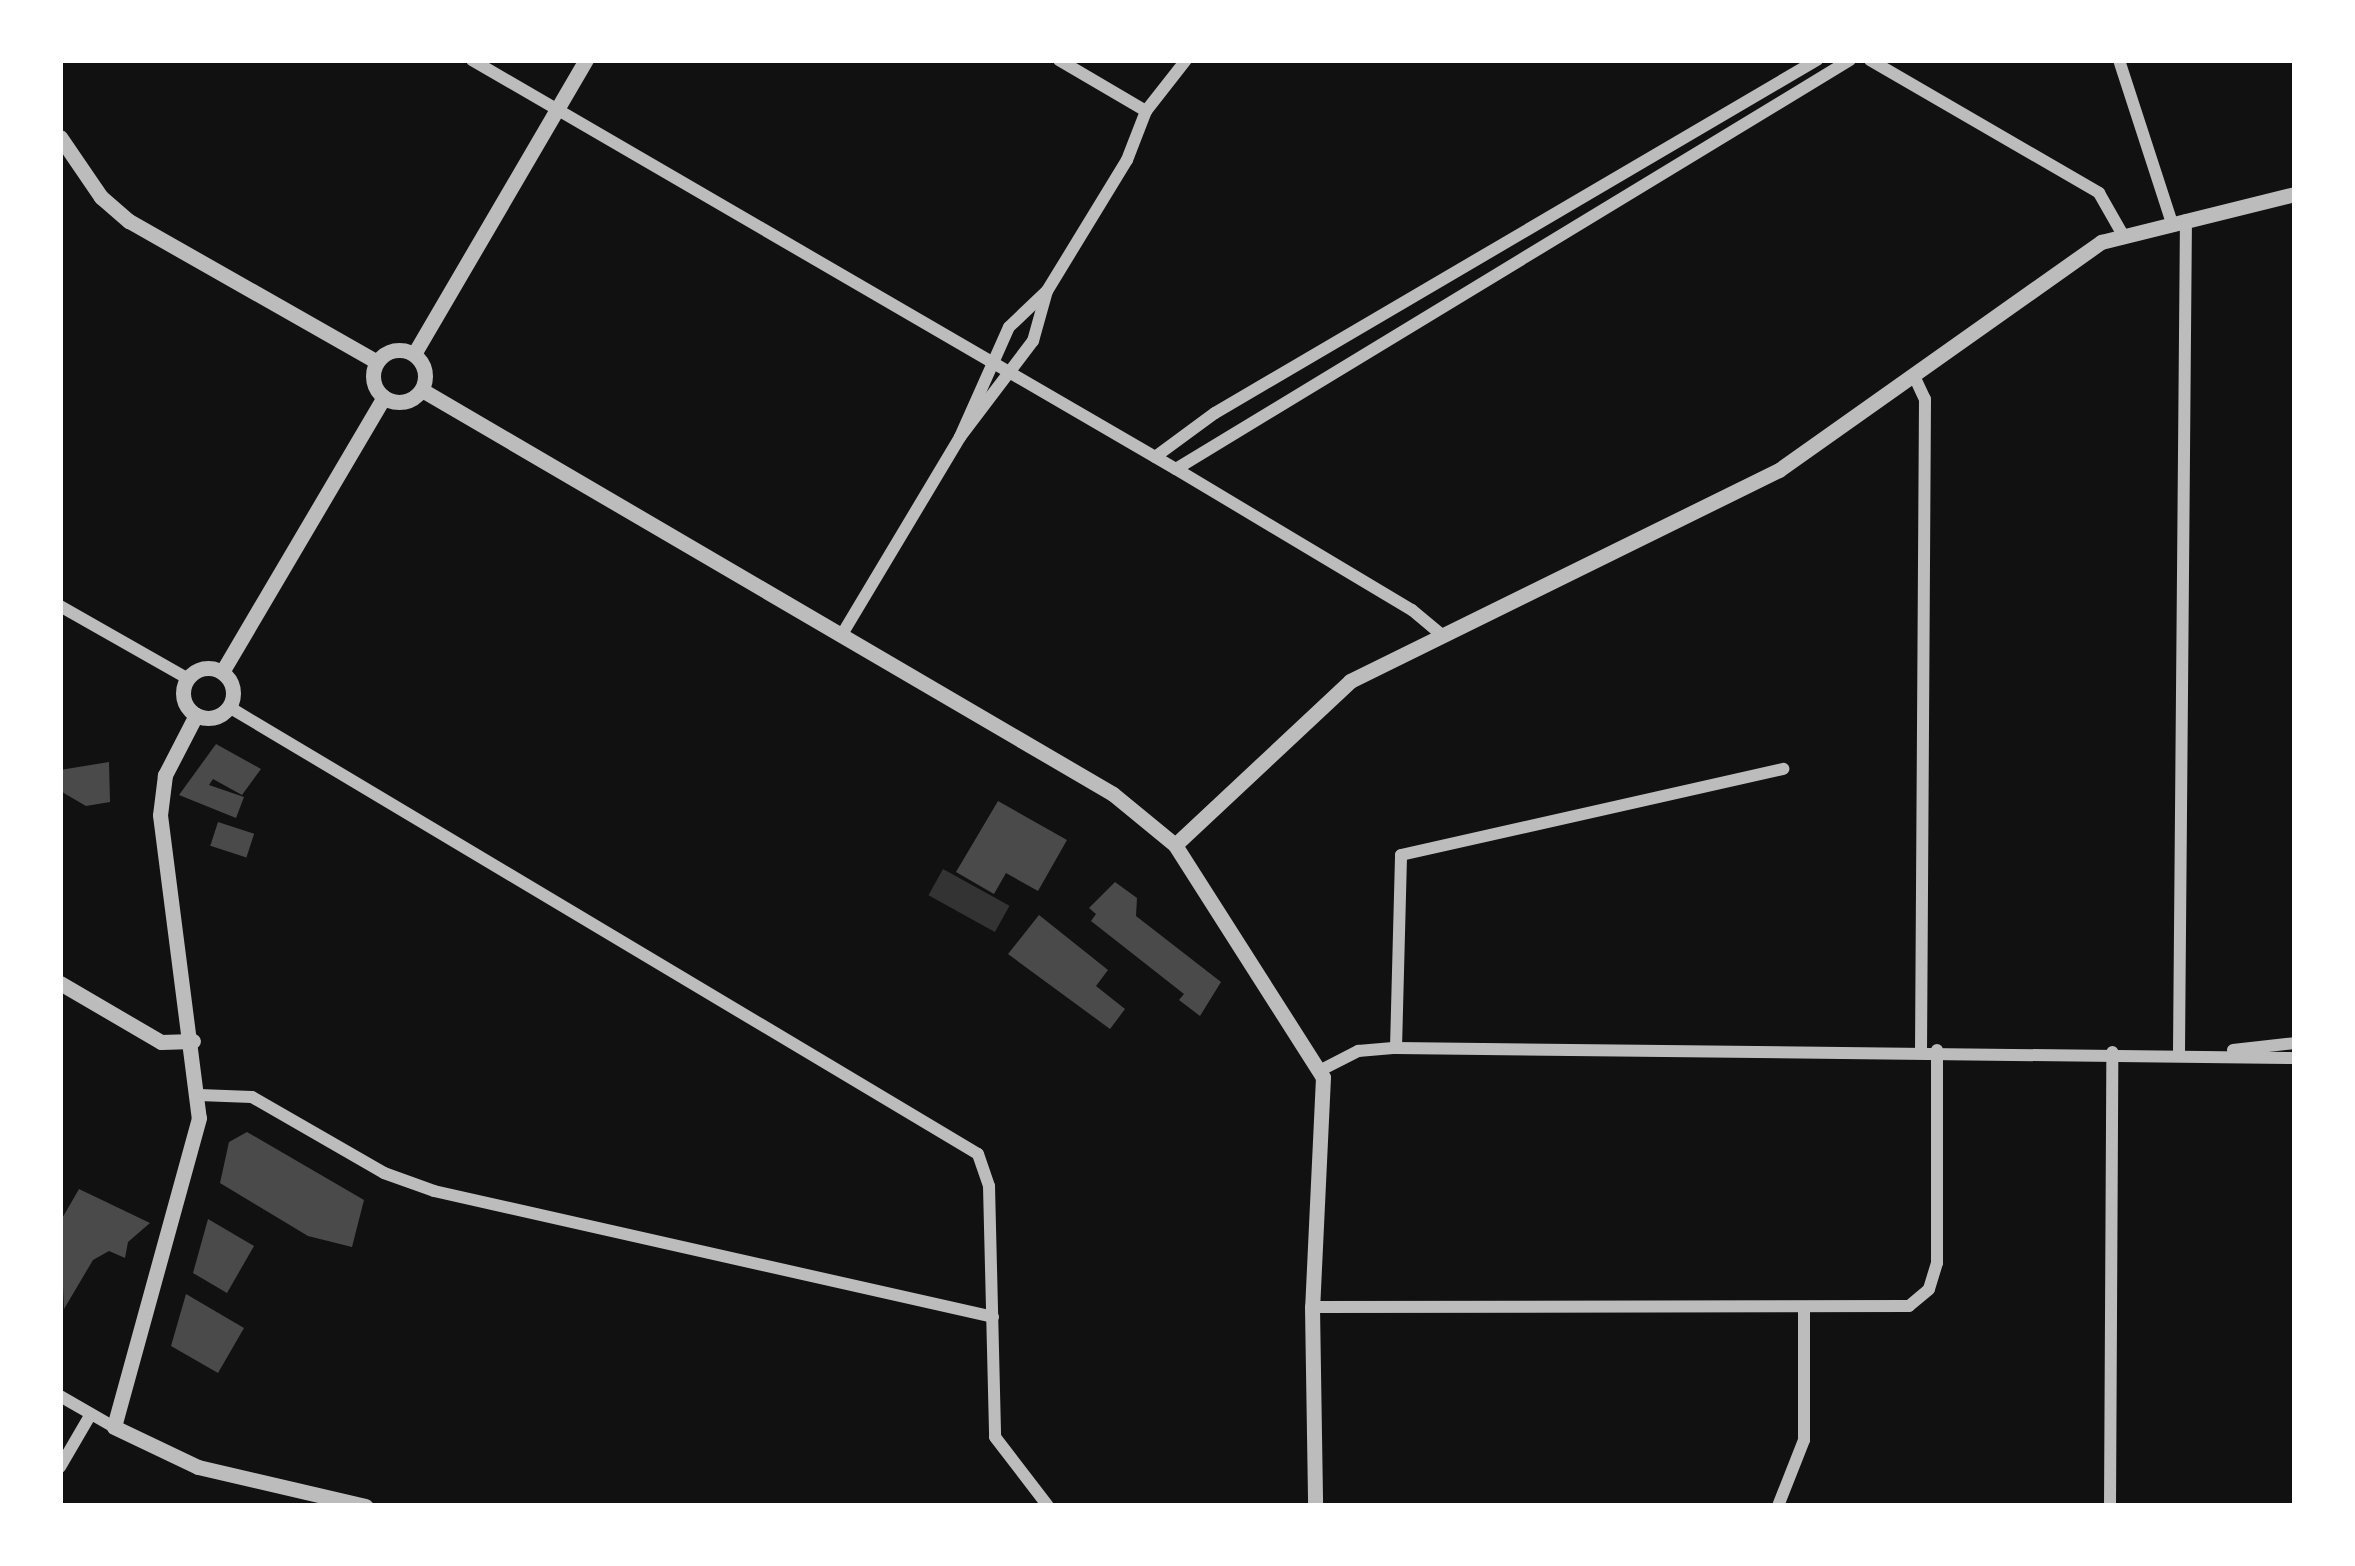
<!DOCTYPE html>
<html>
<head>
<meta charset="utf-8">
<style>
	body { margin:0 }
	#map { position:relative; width:2355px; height:1566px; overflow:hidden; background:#111; font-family:"Crimson Pro",serif }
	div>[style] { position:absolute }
	.water>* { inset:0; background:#333; transform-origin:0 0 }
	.building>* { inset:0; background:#4a4a4a; transform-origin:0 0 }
	.minor>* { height:12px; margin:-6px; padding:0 6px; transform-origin:6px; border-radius:6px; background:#bcbcbc }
	.tertiary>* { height:15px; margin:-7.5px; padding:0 7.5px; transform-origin:7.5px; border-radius:7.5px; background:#bcbcbc }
	.tertiary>.ring { margin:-7.5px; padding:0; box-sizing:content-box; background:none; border:15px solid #bcbcbc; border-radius:50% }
	span { translate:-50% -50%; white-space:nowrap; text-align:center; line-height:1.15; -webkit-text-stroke:12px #fff; paint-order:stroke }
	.frame { position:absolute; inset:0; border:63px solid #fff; pointer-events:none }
</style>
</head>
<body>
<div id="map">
	<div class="water">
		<i style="left:943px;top:869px;width:76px;height:30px;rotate:29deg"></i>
	</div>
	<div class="building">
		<i style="clip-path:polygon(216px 744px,261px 769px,242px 795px,213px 779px,209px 785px,244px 797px,236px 818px,179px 795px)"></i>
		<i style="clip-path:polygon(109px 762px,110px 802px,86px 806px,62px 792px,60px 770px)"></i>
		<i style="clip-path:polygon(998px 801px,1067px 840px,1038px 891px,1006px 873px,994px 894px,956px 872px)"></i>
		<i style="left:218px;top:822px;width:38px;height:25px;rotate:18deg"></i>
		<i style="clip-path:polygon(1115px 882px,1137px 898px,1136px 916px,1221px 982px,1200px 1016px,1179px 1000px,1184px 994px,1091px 921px,1096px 914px,1089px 908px)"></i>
		<i style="clip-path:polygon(1039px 915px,1108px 970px,1096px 986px,1125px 1009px,1110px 1029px,1008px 954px)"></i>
		<i style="clip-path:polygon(247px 1132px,364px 1200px,352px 1247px,308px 1236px,220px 1183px,229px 1142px)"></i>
		<i style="clip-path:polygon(79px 1189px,150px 1223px,128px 1242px,125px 1258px,109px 1251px,93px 1260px,64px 1309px,60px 1222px)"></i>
		<i style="clip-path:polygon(208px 1219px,254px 1246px,227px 1293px,193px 1273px)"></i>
		<i style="clip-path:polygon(186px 1294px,244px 1328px,218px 1373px,171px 1346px)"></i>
	</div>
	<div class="minor">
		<i style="left:472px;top:60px;width:814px;rotate:30.16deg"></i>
		<i style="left:1176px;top:469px;width:275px;rotate:30.9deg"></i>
		<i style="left:1412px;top:610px;width:40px;rotate:40deg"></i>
		<i style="left:1059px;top:60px;width:101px;rotate:30.4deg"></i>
		<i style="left:1870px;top:60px;width:265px;rotate:30.1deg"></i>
		<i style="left:2099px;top:193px;width:48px;rotate:60.3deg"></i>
		<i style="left:2119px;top:60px;width:171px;rotate:72deg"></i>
		<i style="left:1915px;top:378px;width:23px;rotate:65deg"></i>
		<i style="left:1925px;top:399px;width:651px;rotate:90.35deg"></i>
		<i style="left:960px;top:437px;width:120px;rotate:-66deg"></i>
		<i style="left:1009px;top:327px;width:52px;rotate:-43.5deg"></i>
		<i style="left:1047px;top:291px;width:153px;rotate:-58.6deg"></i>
		<i style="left:1127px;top:160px;width:53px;rotate:-68.8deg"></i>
		<i style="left:1146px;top:111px;width:65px;rotate:-51.9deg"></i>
		<i style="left:1155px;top:457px;width:74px;rotate:-36.3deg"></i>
		<i style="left:1215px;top:413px;width:698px;rotate:-30.39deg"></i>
		<i style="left:1176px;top:469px;width:788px;rotate:-31.25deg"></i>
		<i style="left:60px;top:606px;width:146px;rotate:29.6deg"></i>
		<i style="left:841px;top:636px;width:232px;rotate:-59.1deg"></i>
		<i style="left:960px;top:437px;width:121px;rotate:-52.8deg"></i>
		<i style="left:1033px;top:341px;width:52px;rotate:-74.4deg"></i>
		<i style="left:229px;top:707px;width:872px;rotate:30.83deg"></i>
		<i style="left:978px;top:1154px;width:34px;rotate:71deg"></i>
		<i style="left:989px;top:1186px;width:251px;rotate:88.6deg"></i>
		<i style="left:995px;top:1437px;width:87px;rotate:52.5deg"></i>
		<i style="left:1396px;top:1048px;width:193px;rotate:-88.5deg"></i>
		<i style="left:1401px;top:855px;width:392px;rotate:-12.7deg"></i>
		<i style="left:2233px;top:1050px;width:62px;rotate:-6.4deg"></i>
		<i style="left:2179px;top:1051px;width:831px;rotate:-89.52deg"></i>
		<i style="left:1321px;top:1070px;width:42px;rotate:-27.2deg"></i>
		<i style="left:1358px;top:1051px;width:38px;rotate:-5deg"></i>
		<i style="left:1396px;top:1048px;width:899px;rotate:0.64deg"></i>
		<i style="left:199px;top:1095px;width:53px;rotate:2.2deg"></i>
		<i style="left:252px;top:1097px;width:152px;rotate:29.9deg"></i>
		<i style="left:384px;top:1173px;width:53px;rotate:19.8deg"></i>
		<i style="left:434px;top:1191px;width:573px;rotate:12.7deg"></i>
		<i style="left:1312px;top:1307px;width:597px;rotate:-0.1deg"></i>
		<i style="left:1909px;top:1306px;width:26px;rotate:-40deg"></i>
		<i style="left:1929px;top:1289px;width:27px;rotate:-73deg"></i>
		<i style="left:1937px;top:1263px;width:213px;rotate:-90deg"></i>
		<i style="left:60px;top:1396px;width:62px;rotate:29.9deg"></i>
		<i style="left:60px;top:1467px;width:61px;rotate:-59.7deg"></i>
		<i style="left:1778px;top:1506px;width:71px;rotate:-68.5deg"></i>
		<i style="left:1804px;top:1440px;width:130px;rotate:-90deg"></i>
		<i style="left:2110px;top:1506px;width:454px;rotate:-89.7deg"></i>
	</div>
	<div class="tertiary">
		<i style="left:60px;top:137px;width:73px;rotate:55.7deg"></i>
		<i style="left:101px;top:197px;width:37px;rotate:41deg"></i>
		<i style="left:129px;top:221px;width:285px;rotate:29.6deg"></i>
		<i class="ring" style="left:373px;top:350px;width:37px;height:37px"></i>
		<i style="left:414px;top:354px;width:341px;rotate:-59.7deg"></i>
		<i style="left:422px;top:390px;width:800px;rotate:30.31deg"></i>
		<i style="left:1113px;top:794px;width:80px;rotate:39.4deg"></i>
		<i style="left:1175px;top:845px;width:275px;rotate:57.5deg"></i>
		<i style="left:1323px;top:1077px;width:230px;rotate:92.7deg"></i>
		<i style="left:1312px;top:1307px;width:199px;rotate:89.1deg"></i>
		<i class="ring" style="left:183px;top:668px;width:35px;height:35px"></i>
		<i style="left:222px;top:672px;width:319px;rotate:-59.5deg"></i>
		<i style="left:196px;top:715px;width:68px;rotate:117.3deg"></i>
		<i style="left:165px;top:775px;width:40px;rotate:97.1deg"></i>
		<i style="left:160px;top:815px;width:305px;rotate:82.7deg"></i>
		<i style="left:199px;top:1118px;width:320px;rotate:105.4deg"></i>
		<i style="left:114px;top:1427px;width:93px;rotate:25.5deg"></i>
		<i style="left:198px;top:1467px;width:172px;rotate:13.1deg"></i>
		<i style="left:1175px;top:845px;width:240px;rotate:-43.1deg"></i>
		<i style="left:1350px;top:681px;width:478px;rotate:-26.2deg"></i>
		<i style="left:1779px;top:470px;width:395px;rotate:-35.3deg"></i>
		<i style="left:2101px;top:242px;width:200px;rotate:-13.9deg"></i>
		<i style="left:60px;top:983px;width:117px;rotate:30.3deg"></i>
		<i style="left:161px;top:1042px;width:32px;rotate:-2deg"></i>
	</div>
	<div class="frame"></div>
</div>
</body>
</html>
